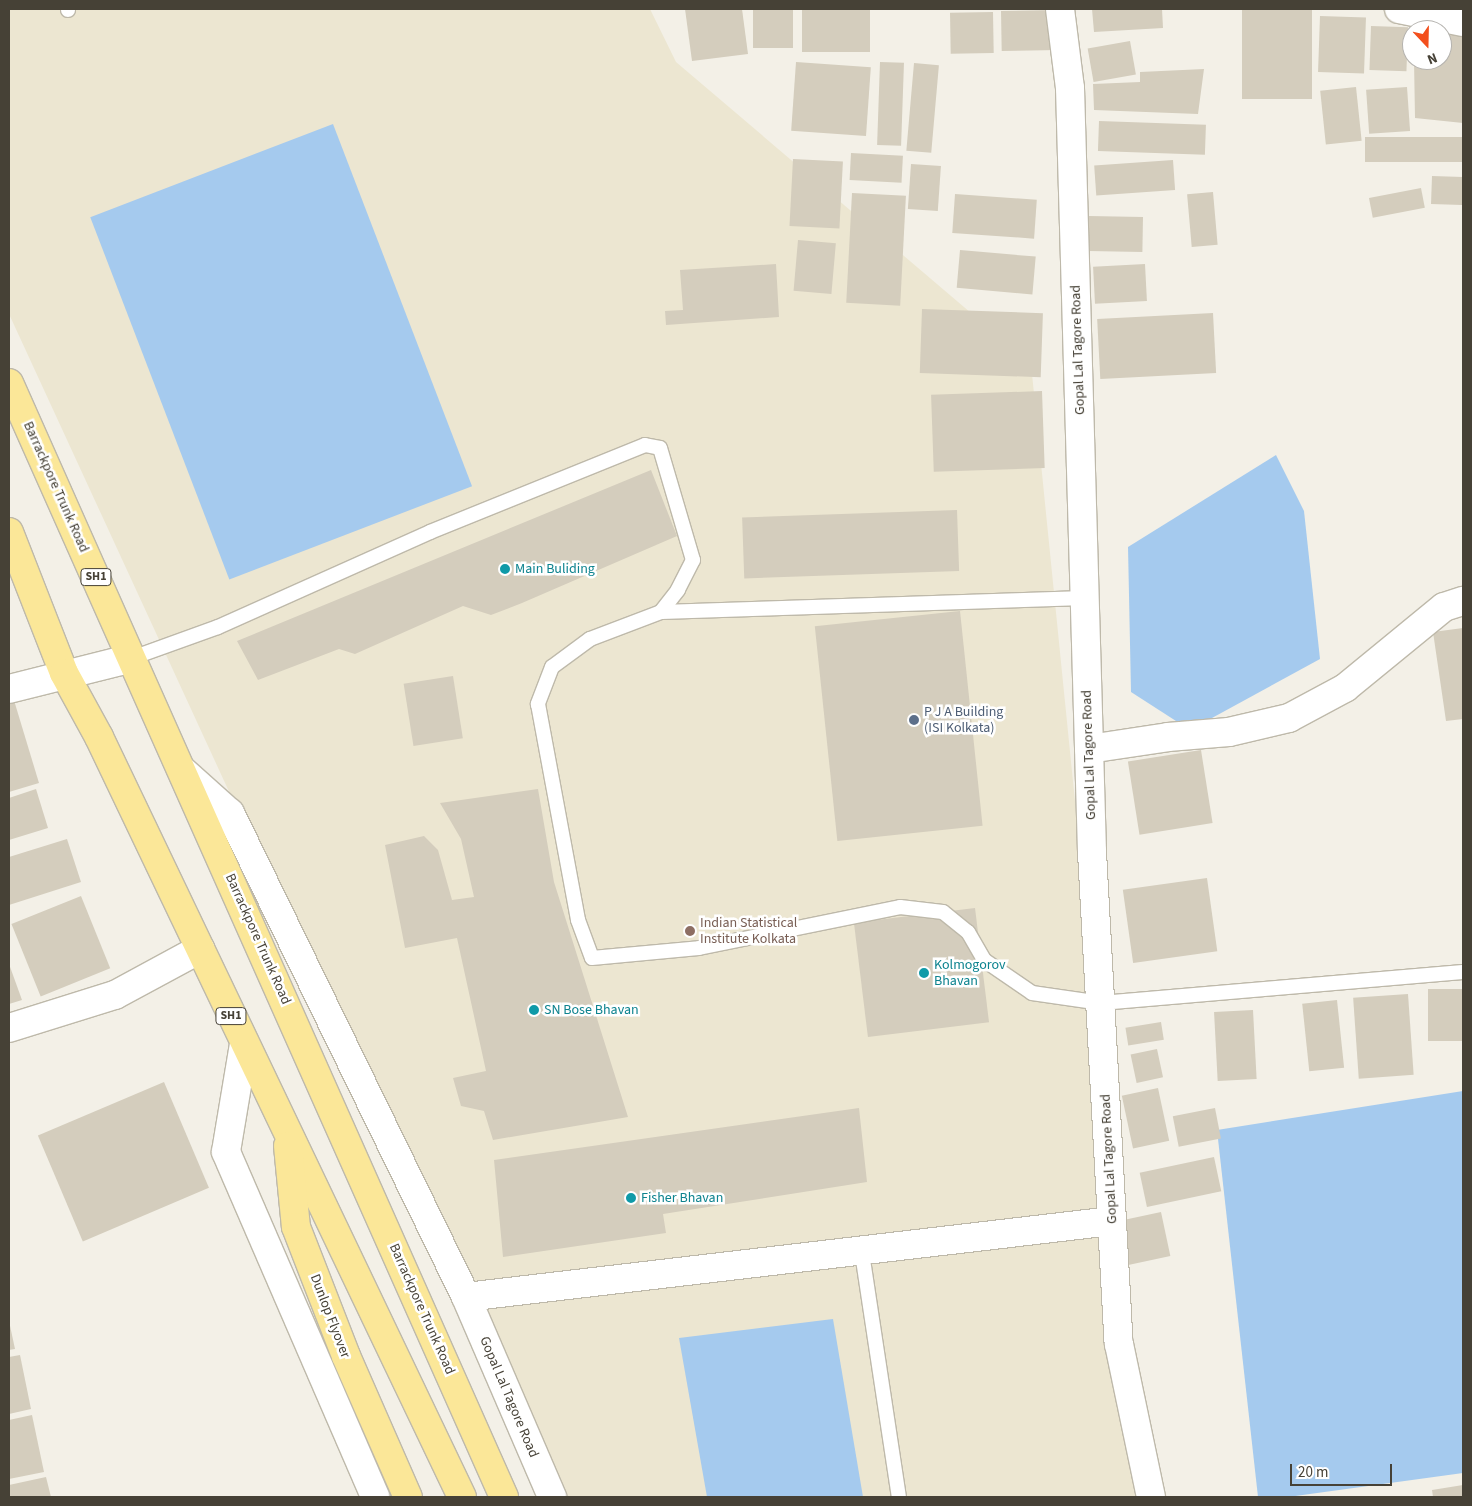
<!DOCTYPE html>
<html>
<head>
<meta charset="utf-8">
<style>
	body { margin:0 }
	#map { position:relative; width:1472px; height:1506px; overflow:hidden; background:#f3f0e7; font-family:"Source Sans 3",sans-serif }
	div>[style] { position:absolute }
	.education>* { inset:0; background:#ece6d1 }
	.water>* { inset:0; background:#a5caee; transform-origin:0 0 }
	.building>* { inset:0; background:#d4cdbd; transform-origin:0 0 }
	.roads { filter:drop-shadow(1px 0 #beb9aa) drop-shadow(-1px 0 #beb9aa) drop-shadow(0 1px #beb9aa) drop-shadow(0 -1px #beb9aa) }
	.service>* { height:14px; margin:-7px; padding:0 7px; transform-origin:7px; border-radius:7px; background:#fff }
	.minor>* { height:28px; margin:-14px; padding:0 14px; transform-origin:14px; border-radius:14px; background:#fff }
	.tertiary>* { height:28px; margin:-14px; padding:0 14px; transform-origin:14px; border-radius:14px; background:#fff }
	.primary>* { height:28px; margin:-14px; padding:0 14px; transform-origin:14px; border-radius:14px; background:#fbe798 }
	.dots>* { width:14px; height:14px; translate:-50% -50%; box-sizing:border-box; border:2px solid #fff; border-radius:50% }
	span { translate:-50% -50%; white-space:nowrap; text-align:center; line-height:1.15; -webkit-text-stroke:5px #fff; paint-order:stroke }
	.shield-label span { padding:1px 4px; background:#fff; border:1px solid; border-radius:4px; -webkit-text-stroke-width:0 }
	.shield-label { font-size:12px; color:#464136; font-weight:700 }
	.street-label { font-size:14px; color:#464136 }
	.culture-label { font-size:14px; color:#0d838f }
	.left { translate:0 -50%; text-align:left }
	.service-label { font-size:14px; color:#4e5e75 }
	.education-label { font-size:14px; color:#785e54 }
	.frame { position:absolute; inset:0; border:10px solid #464136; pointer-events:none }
	.north { position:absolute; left:1402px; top:20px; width:50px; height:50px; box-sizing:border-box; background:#fff; border:1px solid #b5b3af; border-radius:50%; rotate:159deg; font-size:14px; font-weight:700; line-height:20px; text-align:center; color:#464136 }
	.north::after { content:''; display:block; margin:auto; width:18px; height:22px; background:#f34f1d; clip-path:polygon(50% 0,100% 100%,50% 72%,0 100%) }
	.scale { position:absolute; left:1290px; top:1464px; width:102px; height:22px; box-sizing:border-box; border:2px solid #464136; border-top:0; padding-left:6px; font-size:15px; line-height:18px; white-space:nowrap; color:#464136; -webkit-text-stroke:4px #fff; paint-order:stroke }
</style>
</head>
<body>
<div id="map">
	<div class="education">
		<i style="clip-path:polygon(9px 9px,650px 9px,676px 62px,1031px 364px,1145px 1497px,554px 1497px,9px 314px)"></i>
	</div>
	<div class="water">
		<i style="left:333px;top:124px;width:388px;height:260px;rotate:69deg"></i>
		<i style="clip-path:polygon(1276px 455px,1304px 511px,1320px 659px,1190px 730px,1131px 692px,1128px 547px)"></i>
		<i style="clip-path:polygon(1463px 1091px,1463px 1473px,1288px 1497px,1258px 1497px,1217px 1130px)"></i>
		<i style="clip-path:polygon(833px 1319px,863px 1497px,707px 1497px,679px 1338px)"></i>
	</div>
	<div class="building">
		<i style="clip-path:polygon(685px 9px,742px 9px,748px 54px,692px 61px)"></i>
		<i style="left:753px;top:9px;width:40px;height:39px"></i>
		<i style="left:802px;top:9px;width:68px;height:43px"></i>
		<i style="clip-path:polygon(1092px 9px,1162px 9px,1163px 28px,1094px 32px)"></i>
		<i style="left:1242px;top:9px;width:70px;height:90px"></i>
		<i style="left:1058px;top:10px;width:40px;height:57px;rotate:89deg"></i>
		<i style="left:993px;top:12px;width:41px;height:43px;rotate:89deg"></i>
		<i style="left:1320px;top:16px;width:46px;height:56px;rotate:2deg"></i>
		<i style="clip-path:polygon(1413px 25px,1463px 28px,1463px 123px,1415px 118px,1414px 60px,1442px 60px,1442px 30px,1413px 30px)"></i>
		<i style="left:1371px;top:26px;width:37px;height:44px;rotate:2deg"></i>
		<i style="left:1130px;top:41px;width:34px;height:43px;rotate:80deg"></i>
		<i style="left:796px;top:62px;width:75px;height:69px;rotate:4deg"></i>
		<i style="left:880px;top:62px;width:24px;height:83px;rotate:2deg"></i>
		<i style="left:914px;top:63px;width:25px;height:88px;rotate:5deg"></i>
		<i style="clip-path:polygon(1204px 69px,1198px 114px,1094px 110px,1093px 84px,1140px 82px,1140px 72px)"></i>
		<i style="left:1356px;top:87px;width:54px;height:36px;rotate:84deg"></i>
		<i style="left:1407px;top:87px;width:44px;height:41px;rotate:86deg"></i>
		<i style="left:1099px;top:121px;width:107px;height:30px;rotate:2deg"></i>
		<i style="left:1463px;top:137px;width:25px;height:98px;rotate:90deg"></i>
		<i style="left:851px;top:153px;width:52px;height:27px;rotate:3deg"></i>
		<i style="left:793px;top:159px;width:50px;height:67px;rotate:3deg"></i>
		<i style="left:1173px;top:160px;width:30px;height:79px;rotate:86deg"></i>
		<i style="left:911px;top:164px;width:30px;height:45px;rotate:4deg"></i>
		<i style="left:1432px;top:176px;width:31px;height:28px;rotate:2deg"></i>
		<i style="left:1421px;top:188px;width:20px;height:53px;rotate:79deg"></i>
		<i style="left:1213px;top:192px;width:53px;height:26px;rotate:85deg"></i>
		<i style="left:852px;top:193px;width:54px;height:110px;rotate:3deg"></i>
		<i style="left:955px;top:194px;width:82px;height:39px;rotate:4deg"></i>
		<i style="left:1089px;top:216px;width:54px;height:35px;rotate:1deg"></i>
		<i style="left:798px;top:240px;width:38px;height:51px;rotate:5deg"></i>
		<i style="left:960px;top:250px;width:76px;height:38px;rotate:5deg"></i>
		<i style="clip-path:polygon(776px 264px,779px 317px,666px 325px,665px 311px,683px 310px,680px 270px)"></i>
		<i style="left:1145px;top:264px;width:37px;height:52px;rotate:87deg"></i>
		<i style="left:922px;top:309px;width:121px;height:64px;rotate:2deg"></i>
		<i style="left:1213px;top:313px;width:60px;height:116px;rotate:87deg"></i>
		<i style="left:1042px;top:391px;width:77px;height:111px;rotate:88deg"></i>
		<i style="clip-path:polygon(651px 470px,677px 536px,522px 603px,491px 615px,463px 606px,355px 654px,339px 649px,258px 680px,237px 641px)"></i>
		<i style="left:957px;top:510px;width:61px;height:215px;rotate:88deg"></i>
		<i style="left:960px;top:611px;width:216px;height:146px;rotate:84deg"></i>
		<i style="clip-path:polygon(1463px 628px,1463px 719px,1446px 721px,1433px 632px)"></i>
		<i style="left:453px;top:676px;width:63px;height:50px;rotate:81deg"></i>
		<i style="clip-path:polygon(13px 697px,39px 783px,9px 792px,9px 698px)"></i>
		<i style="left:1201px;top:750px;width:74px;height:74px;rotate:81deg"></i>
		<i style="clip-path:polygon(36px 789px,48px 828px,9px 840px,9px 798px)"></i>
		<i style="clip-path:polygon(538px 789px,554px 882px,628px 1117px,493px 1140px,484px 1111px,461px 1106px,453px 1078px,486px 1071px,457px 938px,405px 948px,385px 845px,424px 836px,438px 850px,452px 900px,474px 897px,461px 839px,440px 803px)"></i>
		<i style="clip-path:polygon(67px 839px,81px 882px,9px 905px,9px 857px)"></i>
		<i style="left:1207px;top:878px;width:74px;height:85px;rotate:82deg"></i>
		<i style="left:81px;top:896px;width:78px;height:75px;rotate:68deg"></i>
		<i style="left:975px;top:908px;width:115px;height:122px;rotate:83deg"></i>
		<i style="clip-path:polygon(9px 964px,22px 1000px,9px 1004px)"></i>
		<i style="left:1463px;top:989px;width:52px;height:35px;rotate:90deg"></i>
		<i style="left:1408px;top:994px;width:81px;height:55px;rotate:86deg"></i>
		<i style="left:1337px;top:1000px;width:68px;height:35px;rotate:84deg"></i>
		<i style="left:1253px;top:1010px;width:69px;height:39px;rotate:87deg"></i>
		<i style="left:1161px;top:1022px;width:18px;height:36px;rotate:81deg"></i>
		<i style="left:1157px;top:1049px;width:29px;height:27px;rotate:78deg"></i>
		<i style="left:164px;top:1082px;width:115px;height:137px;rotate:67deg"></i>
		<i style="left:1158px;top:1088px;width:54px;height:37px;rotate:78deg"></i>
		<i style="clip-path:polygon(859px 1108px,867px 1182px,663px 1214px,666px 1233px,503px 1257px,494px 1160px)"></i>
		<i style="left:1215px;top:1108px;width:31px;height:43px;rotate:79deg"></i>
		<i style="left:1214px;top:1157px;width:35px;height:76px;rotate:78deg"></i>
		<i style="left:1161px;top:1212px;width:45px;height:43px;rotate:78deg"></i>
		<i style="clip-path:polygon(9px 1321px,15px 1349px,9px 1350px)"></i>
		<i style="clip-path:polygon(20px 1355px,31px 1409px,9px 1414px,9px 1357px)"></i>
		<i style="clip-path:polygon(32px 1415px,44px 1472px,9px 1479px,9px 1420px)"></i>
		<i style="clip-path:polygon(46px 1477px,51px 1497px,9px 1497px,9px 1485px)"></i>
		<i style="clip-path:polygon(1463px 1485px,1463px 1497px,1433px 1497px,1432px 1490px)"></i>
	</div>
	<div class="roads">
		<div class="service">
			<i style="left:68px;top:9px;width:1px;rotate:90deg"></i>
			<i style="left:661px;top:612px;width:424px;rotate:-1.9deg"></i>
			<i style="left:132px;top:658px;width:91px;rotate:-19.8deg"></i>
			<i style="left:218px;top:627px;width:232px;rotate:-24.1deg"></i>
			<i style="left:430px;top:532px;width:232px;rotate:-22deg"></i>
			<i style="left:645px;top:445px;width:15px;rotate:11deg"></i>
			<i style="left:660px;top:448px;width:117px;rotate:73.6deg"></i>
			<i style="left:693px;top:560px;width:34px;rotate:117deg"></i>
			<i style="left:678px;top:590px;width:28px;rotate:128deg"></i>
			<i style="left:661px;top:612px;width:76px;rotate:159.2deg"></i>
			<i style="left:590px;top:639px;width:47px;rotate:143.6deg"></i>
			<i style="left:552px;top:667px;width:40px;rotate:111deg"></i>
			<i style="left:538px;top:704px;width:220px;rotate:79.5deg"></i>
			<i style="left:578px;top:920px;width:40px;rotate:69.8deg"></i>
			<i style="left:592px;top:958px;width:107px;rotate:-5.3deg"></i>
			<i style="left:699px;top:948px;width:205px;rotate:-11.5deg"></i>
			<i style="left:900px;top:907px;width:43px;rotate:6.6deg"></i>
			<i style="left:943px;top:912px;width:32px;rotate:39deg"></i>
			<i style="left:968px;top:932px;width:32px;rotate:60deg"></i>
			<i style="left:984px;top:960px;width:58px;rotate:34.5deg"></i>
			<i style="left:1032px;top:993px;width:70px;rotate:8.2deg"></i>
			<i style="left:1101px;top:1003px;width:363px;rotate:-4.9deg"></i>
			<i style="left:862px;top:1253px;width:247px;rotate:81.4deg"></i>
		</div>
		<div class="minor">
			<i style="left:1399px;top:9px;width:65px;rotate:11.5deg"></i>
			<i style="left:9px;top:689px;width:127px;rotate:-14.1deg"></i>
			<i style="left:1089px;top:749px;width:80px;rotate:-8.6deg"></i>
			<i style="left:1168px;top:737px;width:61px;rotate:-4.7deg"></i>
			<i style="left:1229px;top:732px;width:62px;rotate:-13.1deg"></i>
			<i style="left:1289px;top:718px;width:64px;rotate:-28.2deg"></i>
			<i style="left:1345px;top:688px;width:128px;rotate:-39.3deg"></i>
			<i style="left:1444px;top:607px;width:20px;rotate:-18deg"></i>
			<i style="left:9px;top:1028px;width:111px;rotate:-17.3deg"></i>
			<i style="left:115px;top:995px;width:97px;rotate:-28.4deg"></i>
			<i style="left:244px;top:1044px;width:109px;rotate:99.5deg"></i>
			<i style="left:226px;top:1152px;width:376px;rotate:66.6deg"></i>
			<i style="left:466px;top:1297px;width:650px;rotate:-6.71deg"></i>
		</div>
		<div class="tertiary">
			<i style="left:1060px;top:9px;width:80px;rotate:82.8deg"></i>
			<i style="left:1070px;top:88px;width:764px;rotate:88.35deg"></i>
			<i style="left:1092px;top:852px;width:493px;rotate:86.9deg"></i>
			<i style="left:1119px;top:1344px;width:156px;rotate:78.2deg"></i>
			<i style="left:183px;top:771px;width:63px;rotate:41.8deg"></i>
			<i style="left:230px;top:813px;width:538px;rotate:64.01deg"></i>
			<i style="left:466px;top:1297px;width:218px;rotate:66.7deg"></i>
		</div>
		<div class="primary">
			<i style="left:9px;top:383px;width:1219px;rotate:66.04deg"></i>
			<i style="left:9px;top:532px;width:151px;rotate:68.7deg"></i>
			<i style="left:64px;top:673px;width:73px;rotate:61.3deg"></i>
			<i style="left:99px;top:737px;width:842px;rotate:64.47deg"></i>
			<i style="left:288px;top:1146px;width:81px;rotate:84.4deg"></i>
			<i style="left:296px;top:1227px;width:138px;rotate:68.8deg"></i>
			<i style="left:346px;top:1356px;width:154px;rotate:66.3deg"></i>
		</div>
	</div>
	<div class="dots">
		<i style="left:505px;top:569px;background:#0f9aa8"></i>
		<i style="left:914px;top:720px;background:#5c6f8a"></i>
		<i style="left:690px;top:931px;background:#8d6e63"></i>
		<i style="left:924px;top:973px;background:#0f9aa8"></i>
		<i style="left:534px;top:1010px;background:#0f9aa8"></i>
		<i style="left:631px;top:1198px;background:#0f9aa8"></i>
	</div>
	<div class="shield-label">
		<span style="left:96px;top:577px">SH1</span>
		<span style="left:231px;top:1016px">SH1</span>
	</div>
	<div class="street-label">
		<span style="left:1078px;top:350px;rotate:-92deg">Gopal Lal Tagore Road</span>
		<span style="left:56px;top:487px;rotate:66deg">Barrackpore Trunk Road</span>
		<span style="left:1089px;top:755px;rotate:-92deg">Gopal Lal Tagore Road</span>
		<span style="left:258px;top:939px;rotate:66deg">Barrackpore Trunk Road</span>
		<span style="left:1109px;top:1159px;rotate:-93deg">Gopal Lal Tagore Road</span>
		<span style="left:422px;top:1309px;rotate:66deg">Barrackpore Trunk Road</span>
		<span style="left:330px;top:1316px;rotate:69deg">Dunlop Flyover</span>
		<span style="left:509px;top:1397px;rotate:67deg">Gopal Lal Tagore Road</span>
	</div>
	<div class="culture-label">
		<span class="left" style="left:515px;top:569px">Main Buliding</span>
		<span class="left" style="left:934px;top:973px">Kolmogorov<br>Bhavan</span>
		<span class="left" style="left:544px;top:1010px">SN Bose Bhavan</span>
		<span class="left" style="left:641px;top:1198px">Fisher Bhavan</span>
	</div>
	<div class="service-label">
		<span class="left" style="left:924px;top:720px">P J A Building<br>(ISI Kolkata)</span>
	</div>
	<div class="education-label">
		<span class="left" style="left:700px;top:931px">Indian Statistical<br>Institute Kolkata</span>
	</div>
	<div class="frame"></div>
	<div class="north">N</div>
	<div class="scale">20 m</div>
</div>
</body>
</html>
